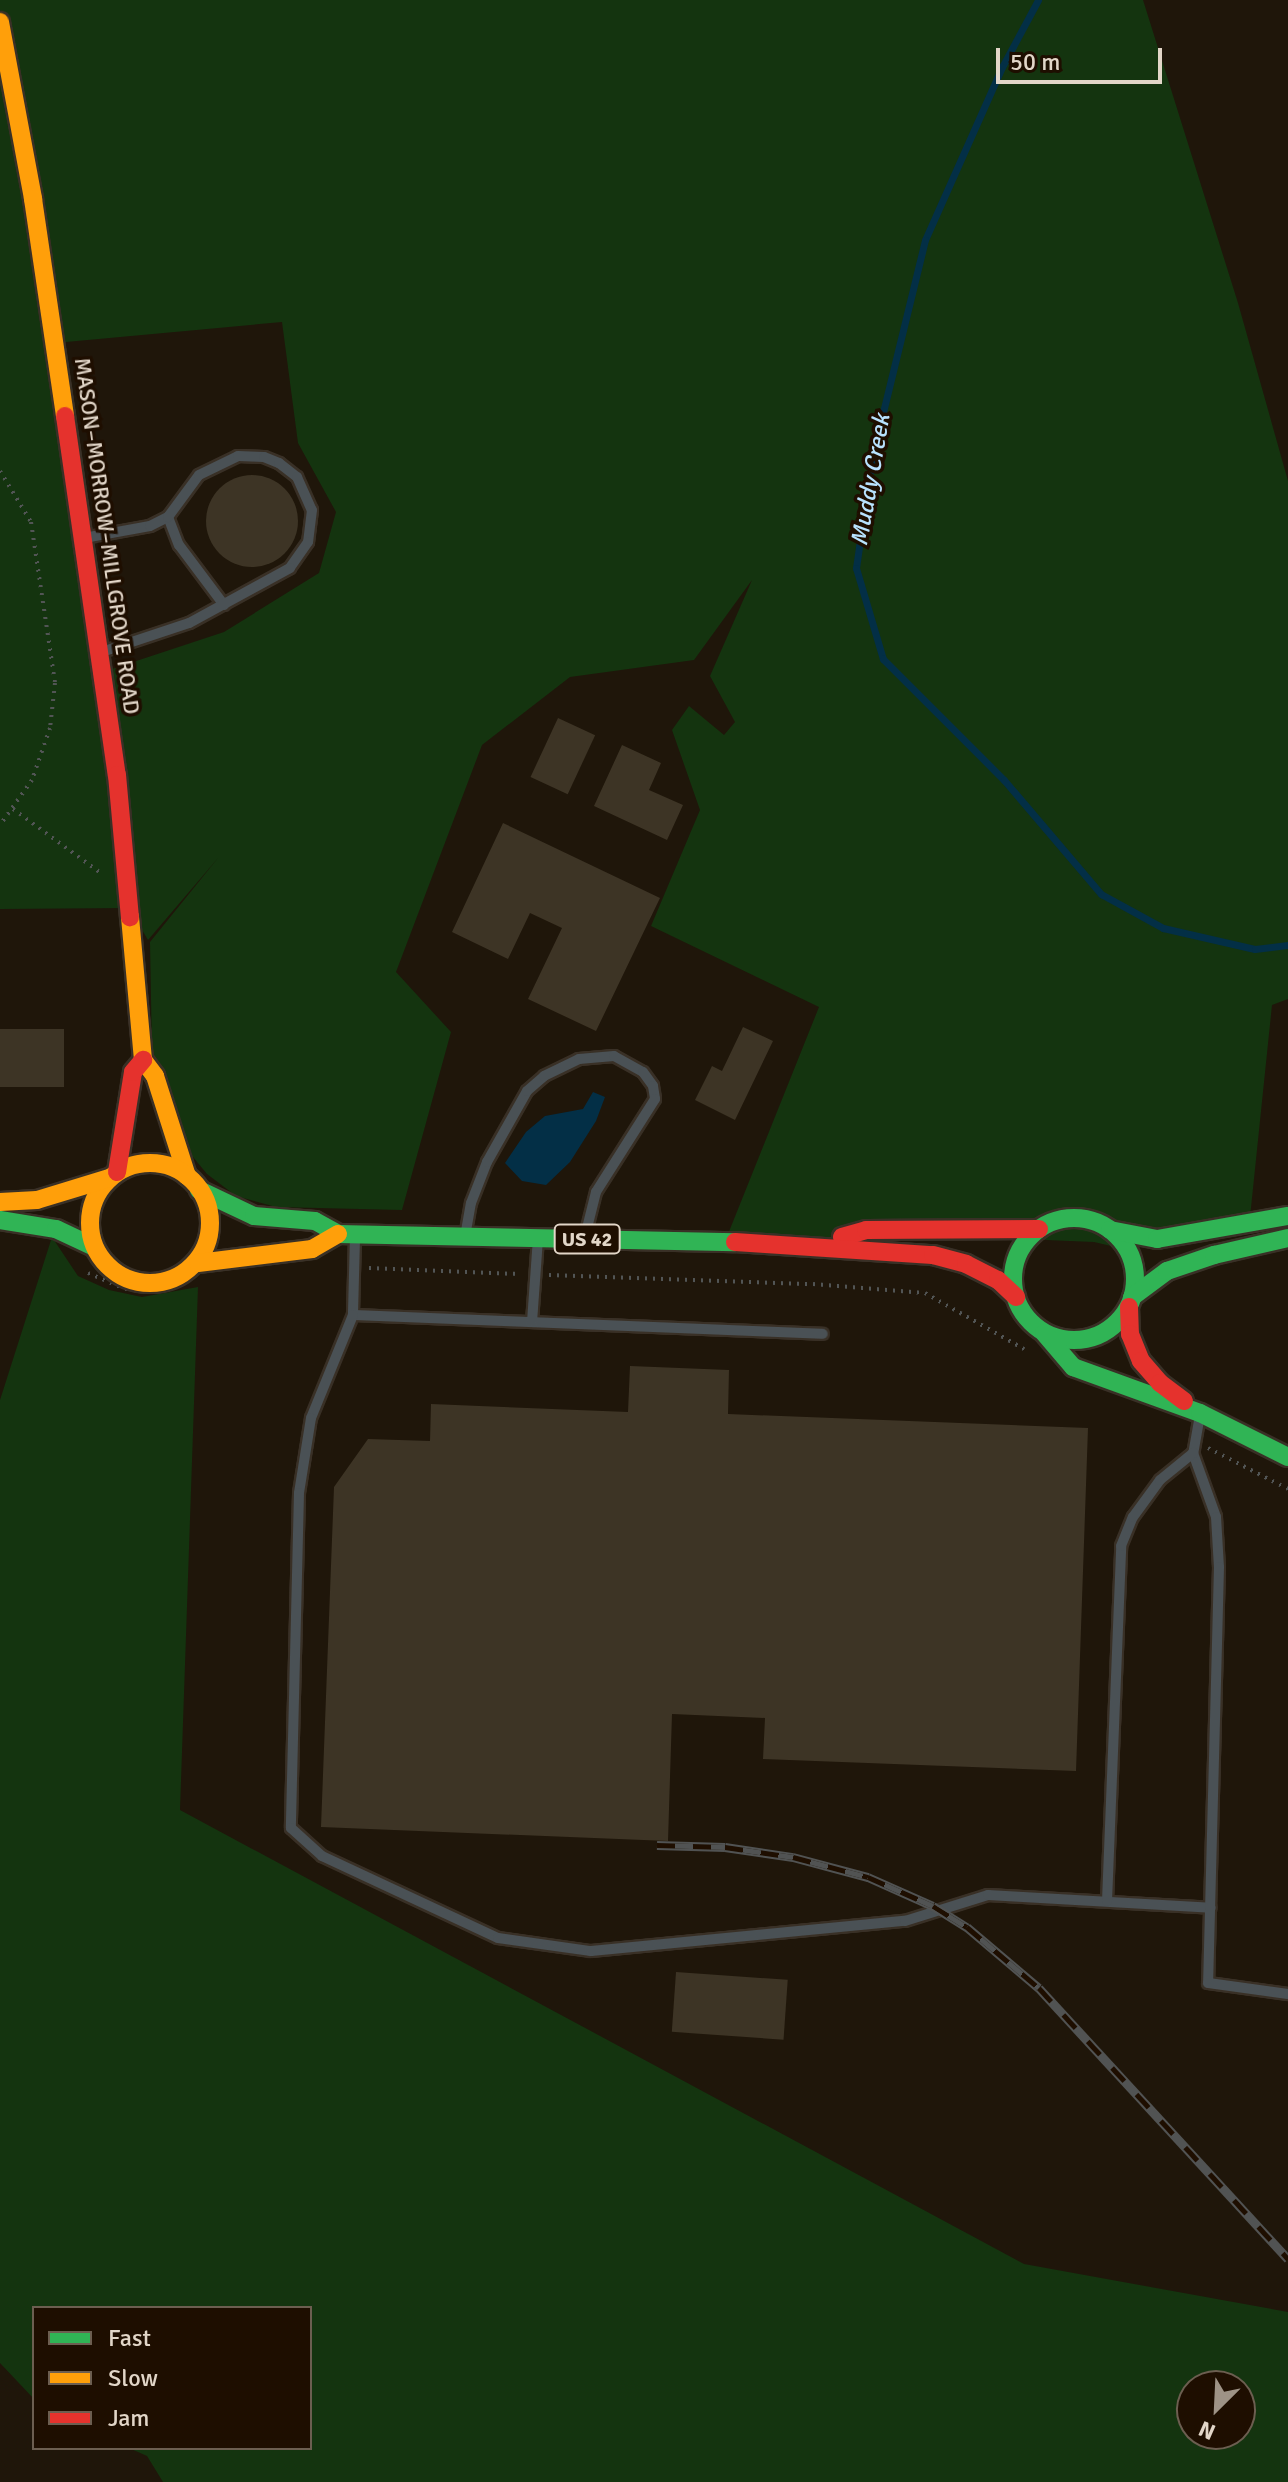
<!DOCTYPE html>
<html>
<head>
<meta charset="utf-8">
<style>
	body { margin:0 }
	#map { position:relative; width:1288px; height:2482px; overflow:hidden; background:#1f160a; font-family:Signika,sans-serif }
	div>[style] { position:absolute }
	.green>* { inset:0; background:#14340f }
	.water>* { inset:0; background:#032f46 }
	.stream>* { height:7px; margin:-3.5px; padding:0 3.5px; transform-origin:3.5px; border-radius:3.5px; background:#032f46 }
	.building>* { inset:0; background:#3d3425; transform-origin:0 0 }
	.round { border-radius:50% }
	.path>* { height:4px; margin-top:-2px; transform-origin:0; background:repeating-linear-gradient(90deg,#525555 0 2px,transparent 0 8px) }
	.roads { filter:drop-shadow(2px 0 #393026) drop-shadow(-2px 0 #393026) drop-shadow(0 2px #393026) drop-shadow(0 -2px #393026) }
	.lane>* { height:10px; margin:-5px; padding:0 5px; transform-origin:5px; border-radius:5px; background:#4a5155 }
	.fast>* { height:18px; margin:-9px; padding:0 9px; transform-origin:9px; border-radius:9px; background:#30b455 }
	.fast>.ring { margin:-9px; padding:0; box-sizing:content-box; background:none; border:18px solid #30b455; border-radius:50% }
	.slow>* { height:18px; margin:-9px; padding:0 9px; transform-origin:9px; border-radius:9px; background:#ff9f0a }
	.slow>.ring { margin:-9px; padding:0; box-sizing:content-box; background:none; border:18px solid #ff9f0a; border-radius:50% }
	.jam>* { height:18px; margin:-9px; padding:0 9px; transform-origin:9px; border-radius:9px; background:#e5322d }
	.rail>* { height:9px; margin-top:-4.5px; transform-origin:0; background:repeating-linear-gradient(90deg,#1e0e00 0 18px,#515353 0 36px); box-sizing:border-box; border-block:2px solid #515353 }
	span { translate:-50% -50%; white-space:nowrap; text-align:center; line-height:1.15; -webkit-text-stroke:7px #1e0e00; paint-order:stroke }
	.shield-label span { padding:2px 6px; background:#1e0e00; border:2px solid; border-radius:6px; -webkit-text-stroke-width:0 }
	.shield-label { font-size:20px; color:#e2d6c8; font-weight:700 }
	.street-label { font-size:22px; color:#e2d6c8 }
	.water-label { font-size:24px; color:#b8e2fe; font-style:italic }
	.legend { position:absolute; left:32px; top:2306px; width:280px; height:144px; box-sizing:border-box; background:#1e0e00; border:2px solid #6c5e50; margin:0; padding:10px 14px; list-style:none; font-size:24px; color:#e2d6c8 }
	.legend li { display:flex; align-items:center; gap:16px; height:40px }
	.legend b { width:40px; border:2px solid #6c5e50 }
	.north { position:absolute; left:1176px; top:2370px; width:80px; height:80px; box-sizing:border-box; background:#1e0e00; border:2px solid #6c5e50; border-radius:50%; rotate:204deg; font-size:22px; font-weight:700; line-height:32px; text-align:center; color:#e2d6c8 }
	.north::after { content:''; display:block; margin:auto; width:28px; height:36px; background:#9e9386; clip-path:polygon(50% 0,100% 100%,50% 72%,0 100%) }
	.scale { position:absolute; left:996px; top:48px; width:166px; height:36px; box-sizing:border-box; border:4px solid #e2d6c8; border-top:0; padding-left:10px; font-size:24px; line-height:28px; white-space:nowrap; color:#e2d6c8; -webkit-text-stroke:6px #1e0e00; paint-order:stroke }
</style>
</head>
<body>
<div id="map">
	<div class="green">
		<i style="clip-path:polygon(evenodd,0 0,1143px 0,1238px 303px,1288px 481px,1288px 999px,1272px 1005px,1249px 1227px,1113px 1234px,1111px 1246px,1094px 1242px,995px 1238px,724px 1244px,819px 1007px,651px 926px,700px 810px,672px 730px,689px 706px,724px 735px,735px 722px,710px 676px,752px 580px,694px 660px,570px 677px,482px 745px,396px 972px,451px 1032px,402px 1210px,276px 1207px,236px 1196px,207px 1174px,188px 1151px,152px 1054px,150px 942px,218px 858px,148px 940px,129px 908px,0 909px,0 0,282px 322px,298px 443px,336px 512px,319px 573px,224px 632px,103px 672px,55px 343px,282px 322px)"></i>
		<i style="clip-path:polygon(evenodd,52px 1237px,78px 1276px,109px 1290px,142px 1297px,198px 1287px,180px 1810px,1024px 2264px,1288px 2312px,1288px 2482px,163px 2482px,147px 2456px,129px 2448px,310px 2448px,310px 2308px,34px 2308px,34px 2399px,0 2363px,0 1400px,52px 1237px,1192px 2386px,1240px 2386px,1240px 2434px,1192px 2434px,1192px 2386px)"></i>
	</div>
	<div class="water">
		<i style="clip-path:polygon(593px 1092px,605px 1097px,596px 1121px,570px 1162px,546px 1185px,522px 1181px,505px 1163px,526px 1132px,545px 1116px,583px 1109px)"></i>
	</div>
	<div class="stream">
		<i style="left:1038px;top:0;width:76px;rotate:118.2deg"></i>
		<i style="left:1002px;top:67px;width:189px;rotate:114deg"></i>
		<i style="left:925px;top:240px;width:223px;rotate:103.7deg"></i>
		<i style="left:872px;top:457px;width:112px;rotate:98.2deg"></i>
		<i style="left:856px;top:568px;width:95px;rotate:73.5deg"></i>
		<i style="left:883px;top:659px;width:171px;rotate:45deg"></i>
		<i style="left:1004px;top:780px;width:150px;rotate:49.6deg"></i>
		<i style="left:1101px;top:894px;width:71px;rotate:28.7deg"></i>
		<i style="left:1163px;top:928px;width:94px;rotate:12.9deg"></i>
		<i style="left:1255px;top:949px;width:33px;rotate:-7deg"></i>
	</div>
	<div class="building">
		<i class="round" style="left:206px;top:475px;width:92px;height:92px"></i>
		<i style="left:558px;top:718px;width:41px;height:65px;rotate:25deg"></i>
		<i style="clip-path:polygon(622px 745px,661px 763px,649px 790px,683px 805px,667px 840px,594px 806px)"></i>
		<i style="clip-path:polygon(503px 823px,660px 898px,596px 1031px,528px 999px,562px 928px,530px 913px,508px 959px,452px 932px)"></i>
		<i style="clip-path:polygon(743px 1027px,773px 1041px,735px 1120px,695px 1100px,712px 1066px,722px 1071px)"></i>
		<i style="left:0;top:1029px;width:64px;height:58px"></i>
		<i style="clip-path:polygon(630px 1366px,729px 1370px,728px 1414px,1088px 1428px,1076px 1771px,763px 1759px,765px 1718px,672px 1714px,668px 1841px,321px 1827px,334px 1487px,368px 1439px,430px 1441px,431px 1404px,628px 1412px)"></i>
		<i style="left:676px;top:1972px;width:112px;height:60px;rotate:4deg"></i>
	</div>
	<div class="path">
		<i style="left:0;top:471px;width:60px;rotate:58.7deg"></i>
		<i style="left:31px;top:522px;width:163px;rotate:81.5deg"></i>
		<i style="left:55px;top:683px;width:45px;rotate:96.3deg"></i>
		<i style="left:50px;top:728px;width:55px;rotate:109.1deg"></i>
		<i style="left:32px;top:780px;width:55px;rotate:125.4deg"></i>
		<i style="left:13px;top:809px;width:110px;rotate:36.1deg"></i>
		<i style="left:369px;top:1268px;width:151px;rotate:2.3deg"></i>
		<i style="left:88px;top:1273px;width:40px;rotate:23.4deg"></i>
		<i style="left:125px;top:1289px;width:43px"></i>
		<i style="left:168px;top:1289px;width:16px;rotate:-27deg"></i>
		<i style="left:549px;top:1275px;width:264px;rotate:2deg"></i>
		<i style="left:813px;top:1284px;width:112px;rotate:4.6deg"></i>
		<i style="left:925px;top:1293px;width:114px;rotate:29.5deg"></i>
		<i style="left:1208px;top:1448px;width:90px;rotate:27.1deg"></i>
	</div>
	<div class="roads">
		<div class="lane">
			<i style="left:168px;top:517px;width:30px;rotate:69deg"></i>
			<i style="left:179px;top:545px;width:75px;rotate:53.1deg"></i>
			<i style="left:84px;top:538px;width:67px;rotate:-10.3deg"></i>
			<i style="left:150px;top:526px;width:20px;rotate:-27deg"></i>
			<i style="left:168px;top:517px;width:52px;rotate:-53.6deg"></i>
			<i style="left:199px;top:475px;width:43px;rotate:-26deg"></i>
			<i style="left:238px;top:456px;width:26px;rotate:2deg"></i>
			<i style="left:264px;top:457px;width:16px;rotate:22deg"></i>
			<i style="left:279px;top:463px;width:23px;rotate:38deg"></i>
			<i style="left:297px;top:477px;width:36px;rotate:66deg"></i>
			<i style="left:312px;top:510px;width:32px;rotate:97deg"></i>
			<i style="left:308px;top:542px;width:32px;rotate:125deg"></i>
			<i style="left:290px;top:568px;width:115px;rotate:151.4deg"></i>
			<i style="left:189px;top:623px;width:92px;rotate:161.6deg"></i>
			<i style="left:466px;top:1231px;width:28px;rotate:-80deg"></i>
			<i style="left:471px;top:1203px;width:44px;rotate:-68.7deg"></i>
			<i style="left:487px;top:1162px;width:81px;rotate:-60.6deg"></i>
			<i style="left:527px;top:1091px;width:23px;rotate:-41deg"></i>
			<i style="left:544px;top:1076px;width:39px;rotate:-26deg"></i>
			<i style="left:579px;top:1059px;width:35px;rotate:-5deg"></i>
			<i style="left:614px;top:1056px;width:33px;rotate:29deg"></i>
			<i style="left:643px;top:1072px;width:17px;rotate:54deg"></i>
			<i style="left:653px;top:1086px;width:13px;rotate:81deg"></i>
			<i style="left:655px;top:1099px;width:110px;rotate:122.4deg"></i>
			<i style="left:596px;top:1192px;width:45px;rotate:104deg"></i>
			<i style="left:355px;top:1237px;width:78px;rotate:91.5deg"></i>
			<i style="left:353px;top:1315px;width:470px;rotate:2.3deg"></i>
			<i style="left:353px;top:1315px;width:111px;rotate:112.2deg"></i>
			<i style="left:311px;top:1418px;width:76px;rotate:99.1deg"></i>
			<i style="left:299px;top:1493px;width:335px;rotate:91.4deg"></i>
			<i style="left:291px;top:1828px;width:42px;rotate:42.1deg"></i>
			<i style="left:322px;top:1856px;width:194px;rotate:25deg"></i>
			<i style="left:498px;top:1938px;width:94px;rotate:8deg"></i>
			<i style="left:591px;top:1951px;width:315px;rotate:-5.5deg"></i>
			<i style="left:905px;top:1921px;width:87px;rotate:-17.4deg"></i>
			<i style="left:988px;top:1895px;width:223px;rotate:3.3deg"></i>
			<i style="left:532px;top:1322px;width:84px;rotate:-85.9deg"></i>
			<i style="left:1200px;top:1415px;width:39px;rotate:100deg"></i>
			<i style="left:1193px;top:1453px;width:68px;rotate:70.2deg"></i>
			<i style="left:1216px;top:1517px;width:50px;rotate:86.6deg"></i>
			<i style="left:1219px;top:1567px;width:416px;rotate:91.5deg"></i>
			<i style="left:1208px;top:1983px;width:81px;rotate:7.8deg"></i>
			<i style="left:1107px;top:1901px;width:355px;rotate:-87.7deg"></i>
			<i style="left:1121px;top:1546px;width:31px;rotate:-68deg"></i>
			<i style="left:1133px;top:1517px;width:46px;rotate:-53.9deg"></i>
			<i style="left:1160px;top:1480px;width:43px;rotate:-39.3deg"></i>
		</div>
		<div class="fast">
			<i style="left:199px;top:1190px;width:61px;rotate:25.3deg"></i>
			<i style="left:254px;top:1216px;width:61px;rotate:4.7deg"></i>
			<i style="left:315px;top:1221px;width:26px;rotate:29deg"></i>
			<i style="left:338px;top:1234px;width:397px;rotate:1.2deg"></i>
			<i class="ring" style="left:1013px;top:1218px;width:104px;height:104px"></i>
			<i style="left:0;top:1220px;width:57px;rotate:9.1deg"></i>
			<i style="left:56px;top:1229px;width:42px;rotate:25.3deg"></i>
			<i style="left:1110px;top:1230px;width:48px;rotate:10.8deg"></i>
			<i style="left:1157px;top:1239px;width:133px;rotate:-10deg"></i>
			<i style="left:1132px;top:1297px;width:44px;rotate:-36.6deg"></i>
			<i style="left:1167px;top:1271px;width:50px;rotate:-18.8deg"></i>
			<i style="left:1214px;top:1255px;width:76px;rotate:-12.9deg"></i>
			<i style="left:1044px;top:1333px;width:45px;rotate:49.5deg"></i>
			<i style="left:1073px;top:1367px;width:135px;rotate:19.9deg"></i>
			<i style="left:1200px;top:1413px;width:98px;rotate:26.6deg"></i>
		</div>
		<div class="slow">
			<i style="left:0;top:22px;width:180px;rotate:79.4deg"></i>
			<i style="left:33px;top:199px;width:219px;rotate:81.6deg"></i>
			<i style="left:130px;top:917px;width:144px;rotate:84.8deg"></i>
			<i style="left:143px;top:1060px;width:20px;rotate:53deg"></i>
			<i style="left:155px;top:1076px;width:105px;rotate:72.3deg"></i>
			<i class="ring" style="left:90px;top:1163px;width:102px;height:102px"></i>
			<i style="left:0;top:1202px;width:37px;rotate:-3deg"></i>
			<i style="left:37px;top:1200px;width:75px;rotate:-17deg"></i>
			<i style="left:198px;top:1263px;width:115px;rotate:-7deg"></i>
			<i style="left:312px;top:1249px;width:30px;rotate:-30deg"></i>
		</div>
		<div class="jam">
			<i style="left:65px;top:416px;width:363px;rotate:81.8deg"></i>
			<i style="left:117px;top:775px;width:143px;rotate:84.8deg"></i>
			<i style="left:117px;top:1172px;width:101px;rotate:-80.9deg"></i>
			<i style="left:133px;top:1072px;width:16px;rotate:-50deg"></i>
			<i style="left:842px;top:1237px;width:25px;rotate:-16deg"></i>
			<i style="left:866px;top:1230px;width:173px;rotate:-0.3deg"></i>
			<i style="left:735px;top:1242px;width:198px;rotate:3.8deg"></i>
			<i style="left:933px;top:1255px;width:34px;rotate:15deg"></i>
			<i style="left:966px;top:1264px;width:36px;rotate:27deg"></i>
			<i style="left:998px;top:1280px;width:25px;rotate:43deg"></i>
			<i style="left:1129px;top:1307px;width:27px;rotate:88deg"></i>
			<i style="left:1130px;top:1334px;width:29px;rotate:68deg"></i>
			<i style="left:1141px;top:1361px;width:29px;rotate:49deg"></i>
			<i style="left:1160px;top:1383px;width:30px;rotate:37deg"></i>
		</div>
	</div>
	<div class="rail">
		<i style="left:657px;top:1845px;width:68px;rotate:1.7deg"></i>
		<i style="left:725px;top:1847px;width:69px;rotate:8.4deg"></i>
		<i style="left:793px;top:1857px;width:78px;rotate:14.9deg"></i>
		<i style="left:868px;top:1877px;width:71px;rotate:24deg"></i>
		<i style="left:933px;top:1906px;width:40px;rotate:32deg"></i>
		<i style="left:967px;top:1927px;width:94px;rotate:40.3deg"></i>
		<i style="left:1039px;top:1988px;width:368px;rotate:47.4deg"></i>
	</div>
	<div class="shield-label">
		<span style="left:587px;top:1239px">US 42</span>
	</div>
	<div class="street-label">
		<span style="left:107px;top:536px;rotate:82deg">MASON–MORROW–MILLGROVE ROAD</span>
	</div>
	<div class="water-label">
		<span style="left:871px;top:480px;rotate:-80deg">Muddy Creek</span>
	</div>
	<ul class="legend">
	<li><b style="height:10px;background:#30b455"></b>Fast</li>
	<li><b style="height:10px;background:#ff9f0a"></b>Slow</li>
	<li><b style="height:10px;background:#e5322d"></b>Jam</li>
	</ul>
	<div class="north">N</div>
	<div class="scale">50 m</div>
</div>
</body>
</html>
